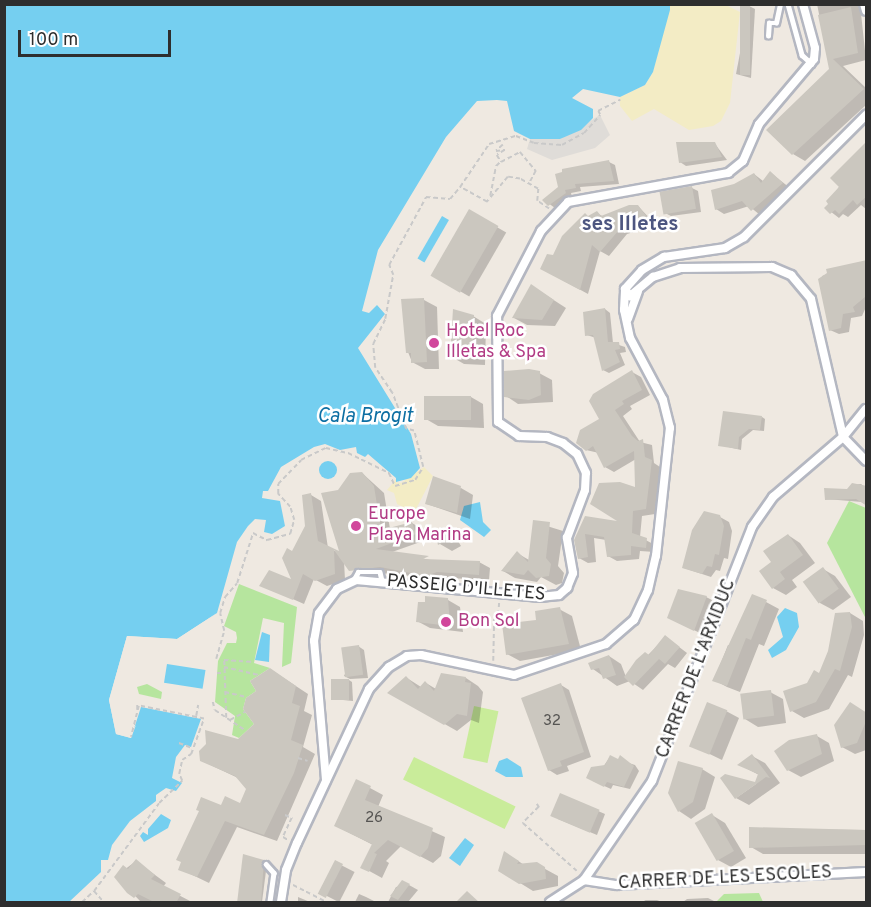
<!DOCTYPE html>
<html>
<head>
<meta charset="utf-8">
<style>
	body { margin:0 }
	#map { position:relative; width:871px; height:907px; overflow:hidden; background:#efe9e1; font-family:Overpass,sans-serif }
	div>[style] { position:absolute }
	.green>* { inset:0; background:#b6e59e }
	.sand>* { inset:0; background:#f3ecc5 }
	.pitch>* { inset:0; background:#c9ec9a; transform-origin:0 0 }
	.plaza>* { inset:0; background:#dfdcd8 }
	.water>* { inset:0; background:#75cff0; transform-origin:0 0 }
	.round { border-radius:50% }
	.pier>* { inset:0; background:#efe9e1 }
	.shadow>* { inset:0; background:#0003; transform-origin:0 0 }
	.building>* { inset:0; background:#cbc7bf; transform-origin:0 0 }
	.path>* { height:1.5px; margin-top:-0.75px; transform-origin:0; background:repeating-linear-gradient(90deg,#c9c9c9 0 4.5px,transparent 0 7.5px) }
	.roads { filter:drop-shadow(2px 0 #b4b7c1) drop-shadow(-2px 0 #b4b7c1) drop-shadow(0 2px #b4b7c1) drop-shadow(0 -2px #b4b7c1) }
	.lane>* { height:4.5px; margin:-2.25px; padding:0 2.25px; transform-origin:2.25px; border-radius:2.25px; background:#fff }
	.street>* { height:8px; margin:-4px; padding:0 4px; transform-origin:4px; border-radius:4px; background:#fff }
	.dots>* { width:16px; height:16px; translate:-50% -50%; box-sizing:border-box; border:3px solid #fff; border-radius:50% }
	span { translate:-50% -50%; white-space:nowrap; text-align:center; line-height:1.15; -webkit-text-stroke:5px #fff; paint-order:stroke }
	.number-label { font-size:15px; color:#555452 }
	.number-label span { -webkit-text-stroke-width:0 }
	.hotel-label { font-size:18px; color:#b23c85 }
	.left { translate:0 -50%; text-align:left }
	.street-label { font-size:18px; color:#2e2e2e }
	.water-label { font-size:20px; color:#0d6fa3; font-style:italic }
	.quarter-label { font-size:21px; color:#4d5680; font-weight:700 }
	.frame { position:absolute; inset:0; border:6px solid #2e2e2e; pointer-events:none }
	.scale { position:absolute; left:18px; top:30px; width:153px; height:27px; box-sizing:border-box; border:3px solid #2e2e2e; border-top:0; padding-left:8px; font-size:18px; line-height:21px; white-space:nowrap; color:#2e2e2e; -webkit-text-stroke:4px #fff; paint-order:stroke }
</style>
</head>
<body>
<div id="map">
	<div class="green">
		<i style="clip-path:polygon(849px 501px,866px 508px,866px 619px,827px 543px)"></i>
		<i style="clip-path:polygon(239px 584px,297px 607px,291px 663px,282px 667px,284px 623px,263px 618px,254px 663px,270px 668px,250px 681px,256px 691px,246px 698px,243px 709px,254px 724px,239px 738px,232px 735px,235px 716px,215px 702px,218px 661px,227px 643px,236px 643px,237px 638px,236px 632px,224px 626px)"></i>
		<i style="clip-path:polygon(147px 684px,162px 692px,161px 699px,139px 694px,137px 687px)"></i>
		<i style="clip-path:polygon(759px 893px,763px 902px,716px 902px,724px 894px)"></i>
	</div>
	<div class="sand">
		<i style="clip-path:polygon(670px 5px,726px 5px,740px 12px,730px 103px,721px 121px,713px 126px,689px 130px,654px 109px,632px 121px,620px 106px,620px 97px,645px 85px,653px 72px)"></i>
		<i style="clip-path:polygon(424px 467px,433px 476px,414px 513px,397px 504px,394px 493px,387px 490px,397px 478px,396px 482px,401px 483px)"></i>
	</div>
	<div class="pitch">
		<i style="left:474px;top:706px;width:25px;height:53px;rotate:12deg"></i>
		<i style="left:414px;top:757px;width:113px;height:25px;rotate:26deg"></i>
	</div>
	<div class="plaza">
		<i style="clip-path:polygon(600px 115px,610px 135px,595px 148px,552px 160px,527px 149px,530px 139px,560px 139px)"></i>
	</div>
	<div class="water">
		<i style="clip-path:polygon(5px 5px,670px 5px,670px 10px,653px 72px,645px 85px,620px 97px,583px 89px,572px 98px,593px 109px,593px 118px,581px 130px,560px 139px,530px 139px,514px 131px,507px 101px,497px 100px,477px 101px,446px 137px,378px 250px,362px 311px,369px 313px,377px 305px,385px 314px,358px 348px,411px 434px,420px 468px,411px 478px,396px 482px,396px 478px,368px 454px,365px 457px,357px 453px,356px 447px,340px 450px,325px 444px,314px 447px,281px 467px,268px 491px,263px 491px,262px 498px,280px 501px,285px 526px,272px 534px,264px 532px,266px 520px,255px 519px,248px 526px,237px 542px,217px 613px,177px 639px,127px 636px,109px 700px,116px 734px,131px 738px,141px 707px,201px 719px,191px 747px,185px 745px,176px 757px,172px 778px,182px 783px,176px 791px,166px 788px,156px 795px,156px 801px,130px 821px,112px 845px,108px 860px,101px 860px,101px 872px,69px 902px,5px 902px)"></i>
		<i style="left:442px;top:216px;width:8px;height:49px;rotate:30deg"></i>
		<i class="round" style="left:319px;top:461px;width:18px;height:18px"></i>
		<i style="clip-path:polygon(480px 502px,483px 522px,491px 530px,484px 537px,460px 520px,464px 506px)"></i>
		<i style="clip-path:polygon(785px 608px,797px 613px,799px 627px,786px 650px,772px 658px,768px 650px,783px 637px,777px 617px)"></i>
		<i style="clip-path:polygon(262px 632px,270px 635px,269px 662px,255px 660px)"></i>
		<i style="left:167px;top:664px;width:39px;height:19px;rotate:9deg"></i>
		<i style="clip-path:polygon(507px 758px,521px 767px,523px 777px,506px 777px,495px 771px,499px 761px)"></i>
		<i style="clip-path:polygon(161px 814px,171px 820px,168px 828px,144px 842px,140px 836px,143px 832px,148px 835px,148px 829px)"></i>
		<i style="clip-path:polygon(465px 838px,474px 845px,460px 866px,449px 858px)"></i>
	</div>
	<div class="pier">
		<i style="clip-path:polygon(217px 613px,178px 641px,129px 639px,112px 701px,119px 732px,129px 735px,136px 725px,131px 738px,116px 734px,109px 700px,127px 636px,177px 639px)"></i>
	</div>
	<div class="shadow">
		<i style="clip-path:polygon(817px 4px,860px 4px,866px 60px,843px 66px,866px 88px,866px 105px,805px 161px,793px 154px,830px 69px)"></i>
		<i style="clip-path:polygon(749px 6px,755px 9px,751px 78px,736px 74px)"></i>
		<i style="clip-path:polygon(866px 143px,866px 209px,861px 205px,848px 217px,843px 214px,839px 218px,826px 208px)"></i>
		<i style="clip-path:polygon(715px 144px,727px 160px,686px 166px,680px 162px)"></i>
		<i style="clip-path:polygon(609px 162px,615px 165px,619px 184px,580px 187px,581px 191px,571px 193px,572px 197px,555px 208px,544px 200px)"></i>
		<i style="clip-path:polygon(771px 173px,790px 188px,760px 215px,749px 206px,724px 214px,716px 209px,734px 186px,754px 174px,763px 181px)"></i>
		<i style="clip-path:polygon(692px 188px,698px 191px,701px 212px,671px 216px,665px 213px)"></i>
		<i style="clip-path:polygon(638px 206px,656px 225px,627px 234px,609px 256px,600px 251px,588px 294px,542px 269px,589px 217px,597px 213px,604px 217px)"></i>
		<i style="left:469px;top:211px;width:43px;height:74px;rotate:30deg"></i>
		<i style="clip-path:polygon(866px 263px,866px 307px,862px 316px,851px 318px,849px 332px,839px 334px,830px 330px,822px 276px)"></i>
		<i style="clip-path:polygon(532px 286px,566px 308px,555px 326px,527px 325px,514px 318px)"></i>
		<i style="clip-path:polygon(424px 300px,437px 307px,439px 369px,425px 369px,412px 362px,408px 352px,402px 301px)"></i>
		<i style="clip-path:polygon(605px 309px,610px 313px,613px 343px,625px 347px,626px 352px,620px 353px,625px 365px,609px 373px,603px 370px,596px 338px,587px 335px)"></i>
		<i style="clip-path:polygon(473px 316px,486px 324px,485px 365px,464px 364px,452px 357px)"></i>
		<i style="clip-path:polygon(632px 372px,641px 377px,650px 395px,630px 406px,632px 409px,623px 416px,640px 442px,652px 445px,654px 463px,660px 467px,655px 514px,642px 516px,640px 537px,655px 545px,655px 552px,640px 551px,639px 559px,617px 561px,608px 556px,606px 540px,594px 538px,596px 562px,588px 563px,579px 558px,586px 517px,624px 524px,637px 489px,636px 459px,614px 472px,605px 467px,599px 453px,586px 450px,601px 419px)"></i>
		<i style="clip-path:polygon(539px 373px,552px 380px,553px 402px,518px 404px,506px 396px)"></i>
		<i style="clip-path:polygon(471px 397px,483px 404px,484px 428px,438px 426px,426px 419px)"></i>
		<i style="clip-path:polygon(762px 417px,765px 419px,764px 431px,753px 430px,742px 439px,741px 450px,720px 445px)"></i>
		<i style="clip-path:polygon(362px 473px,384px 493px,390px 529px,412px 523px,422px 529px,426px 540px,392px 552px,435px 561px,479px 562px,490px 568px,489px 580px,448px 578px,438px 581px,392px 573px,361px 576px,344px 561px,345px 580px,327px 586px,314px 579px,304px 604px,261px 585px,293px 581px,293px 553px,307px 526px,311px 495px,321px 501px,328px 548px,342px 554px,339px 492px)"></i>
		<i style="clip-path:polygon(861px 484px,866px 488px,862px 502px,826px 499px,848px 491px,852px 485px)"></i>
		<i style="clip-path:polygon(461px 488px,473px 495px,470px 519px,427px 504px)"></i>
		<i style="clip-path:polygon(720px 517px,729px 522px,732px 531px,728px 559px,724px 558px,720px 571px,716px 570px,711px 577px,684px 568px)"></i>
		<i style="clip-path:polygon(534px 522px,563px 531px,558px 566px,564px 573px,562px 583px,556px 585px,541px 577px,537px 582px,515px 578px,503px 571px,517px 553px,529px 560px)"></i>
		<i style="clip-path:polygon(442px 529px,455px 536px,461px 546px,452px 551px,440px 544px)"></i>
		<i style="clip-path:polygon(788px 535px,800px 543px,815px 563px,792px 580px,797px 587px,786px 595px,773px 588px,773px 562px)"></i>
		<i style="clip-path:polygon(823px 569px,835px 576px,851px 597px,833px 610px,820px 603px)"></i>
		<i style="clip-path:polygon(706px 597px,712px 600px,700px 633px,675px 621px)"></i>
		<i style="clip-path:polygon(448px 600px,460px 607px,463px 632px,430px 628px,417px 621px)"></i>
		<i style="clip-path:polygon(766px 602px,779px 609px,764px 646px,759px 644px,740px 692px,727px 687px,714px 680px,728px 645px,732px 646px)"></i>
		<i style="clip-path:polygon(559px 609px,572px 616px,581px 650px,520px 661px,507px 654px,537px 621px)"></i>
		<i style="clip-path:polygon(850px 613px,863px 621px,864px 635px,852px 677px,848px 675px,829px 709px,804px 718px,792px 711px,808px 684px,820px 675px)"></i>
		<i style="clip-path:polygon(666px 637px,687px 653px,675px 668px,668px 664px,643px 690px,630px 681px,617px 686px,593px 669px,609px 656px,621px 664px,626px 677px)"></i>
		<i style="clip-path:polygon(358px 646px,364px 650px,368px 678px,350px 679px,344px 676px)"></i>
		<i style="clip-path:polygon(270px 669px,308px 694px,304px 711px,312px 715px,303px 747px,315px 754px,277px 841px,237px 827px,209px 883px,180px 869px,222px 806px,241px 805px,248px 789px,238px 778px,202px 761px,239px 741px,256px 724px,258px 692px)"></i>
		<i style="clip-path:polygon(407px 678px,421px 687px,426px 683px,436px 689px,466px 678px,478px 686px,483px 692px,479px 723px,471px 720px,457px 731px,390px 693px)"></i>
		<i style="clip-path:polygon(349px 680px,352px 682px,353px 701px,333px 699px)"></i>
		<i style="clip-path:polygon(561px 685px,569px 690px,591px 757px,567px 766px,569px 771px,557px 775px,549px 770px)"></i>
		<i style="clip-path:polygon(770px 692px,783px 699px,786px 723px,758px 727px,745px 719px)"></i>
		<i style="clip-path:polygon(726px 711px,739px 718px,722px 760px,691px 745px)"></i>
		<i style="clip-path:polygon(866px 713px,866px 750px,855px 754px,842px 747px)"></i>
		<i style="clip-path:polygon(817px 736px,829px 743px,834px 761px,801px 777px,788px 770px)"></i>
		<i style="clip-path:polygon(752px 756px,765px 763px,780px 783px,749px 805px,736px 798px,756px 784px,759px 775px,740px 765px)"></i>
		<i style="clip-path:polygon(610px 757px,635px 765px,639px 771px,630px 789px,613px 785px,611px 789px,593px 781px)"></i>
		<i style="clip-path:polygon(702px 769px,715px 777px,705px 809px,691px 819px,679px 811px)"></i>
		<i style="clip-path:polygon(357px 781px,383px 795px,378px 807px,445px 837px,441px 856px,433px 863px,401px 846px,386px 861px,389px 863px,382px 878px,362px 867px,373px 845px,336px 826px)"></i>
		<i style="clip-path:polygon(561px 795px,605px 814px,597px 835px,558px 819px)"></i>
		<i style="clip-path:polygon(712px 815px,725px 823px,746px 858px,731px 867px,718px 860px)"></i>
		<i style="clip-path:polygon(751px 829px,866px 830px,866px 854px,763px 854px,751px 847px)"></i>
		<i style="clip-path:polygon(517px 860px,524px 865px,536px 864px,558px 876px,558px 886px,533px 891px,499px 870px)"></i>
		<i style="clip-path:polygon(136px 861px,166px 883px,163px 887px,192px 902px,141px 902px,116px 876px)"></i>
		<i style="clip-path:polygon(263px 862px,266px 871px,262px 902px,239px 902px)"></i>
		<i style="left:335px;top:862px;width:22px;height:34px;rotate:27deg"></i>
		<i style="clip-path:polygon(409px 885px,418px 890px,408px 902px,388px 902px,396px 887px)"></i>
		<i style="clip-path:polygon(359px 894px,366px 897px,376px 902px,355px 902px)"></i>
		<i style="clip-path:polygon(298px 897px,310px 902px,298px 902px)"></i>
		<i style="clip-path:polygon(708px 898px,716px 902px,683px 902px,687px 899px)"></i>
		<i style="clip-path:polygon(644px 900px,657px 900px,662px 902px,647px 902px)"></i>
	</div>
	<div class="building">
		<i style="left:740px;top:4px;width:10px;height:71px"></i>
		<i style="clip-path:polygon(851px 7px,858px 53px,833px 59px,864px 89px,792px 155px,766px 130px,829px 69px,818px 15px)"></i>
		<i style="clip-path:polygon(867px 141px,867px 196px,857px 205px,853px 200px,839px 214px,835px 210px,830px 214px,824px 208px,828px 204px,826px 201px,839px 187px,830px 178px)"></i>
		<i style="clip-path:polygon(676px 142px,715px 142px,722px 157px,679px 163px)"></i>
		<i style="clip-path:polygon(609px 160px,614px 181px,575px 184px,576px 188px,565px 190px,566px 193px,548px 206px,542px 200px,558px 187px,555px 174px,562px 172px,562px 169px)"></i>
		<i style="clip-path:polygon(770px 171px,783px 183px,751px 211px,742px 201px,715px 210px,711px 190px,734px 184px,754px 173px,761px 183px)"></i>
		<i style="left:692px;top:186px;width:23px;height:33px;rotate:80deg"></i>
		<i style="clip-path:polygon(629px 205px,638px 205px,649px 220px,619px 230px,600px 252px,592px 245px,580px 290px,540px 269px,547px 254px,553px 255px,562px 236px,585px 213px,588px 216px,597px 211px,601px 216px)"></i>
		<i style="left:469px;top:209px;width:34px;height:77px;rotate:30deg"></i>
		<i style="clip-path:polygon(867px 260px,865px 297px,853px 307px,855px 312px,843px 314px,841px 328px,829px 331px,818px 279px,827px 273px,826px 269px)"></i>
		<i style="clip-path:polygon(531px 284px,554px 300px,542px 320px,512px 318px)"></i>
		<i style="clip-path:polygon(424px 298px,427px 362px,411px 363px,411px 353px,406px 353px,401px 299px)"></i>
		<i style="clip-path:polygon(605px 308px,608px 342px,619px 342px,620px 349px,615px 350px,620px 362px,602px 371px,593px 335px,585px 336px,583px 312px)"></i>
		<i style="clip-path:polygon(453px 309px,474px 315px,472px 359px,450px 357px)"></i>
		<i style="clip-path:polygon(529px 369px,540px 371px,541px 395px,529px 400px,504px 397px,504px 371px)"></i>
		<i style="clip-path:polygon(632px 370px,642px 390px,622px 401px,624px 404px,615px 410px,632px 436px,638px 441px,643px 439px,645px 457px,652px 460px,646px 509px,633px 511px,632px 533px,647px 538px,646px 548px,631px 546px,631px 555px,607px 557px,604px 537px,585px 534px,588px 557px,578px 559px,574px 540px,585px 516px,617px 521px,590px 504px,599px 483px,620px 482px,635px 487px,634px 451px,604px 468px,593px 446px,586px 451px,576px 443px,580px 430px,599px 419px,589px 401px,593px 394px)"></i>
		<i style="left:424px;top:396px;width:47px;height:24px"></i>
		<i style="clip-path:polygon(723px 411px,762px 416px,760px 430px,749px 429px,739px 437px,738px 449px,718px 446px)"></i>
		<i style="clip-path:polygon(362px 472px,374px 486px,381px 530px,412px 522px,416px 534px,376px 549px,429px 556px,423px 559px,480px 561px,479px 575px,437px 572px,426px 576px,380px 567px,349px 571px,334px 550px,335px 574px,315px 581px,303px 574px,293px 600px,259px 586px,269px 570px,291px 579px,282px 558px,287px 548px,292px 551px,305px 526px,302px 495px,311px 493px,318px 541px,339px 551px,321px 493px,338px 490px,350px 473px)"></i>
		<i style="clip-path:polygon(433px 476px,461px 486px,457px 513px,425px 504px)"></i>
		<i style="clip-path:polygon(852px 483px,867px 486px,867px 506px,856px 499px,825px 500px,824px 488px,847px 489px)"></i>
		<i style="clip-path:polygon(704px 511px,720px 515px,724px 526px,719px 555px,715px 554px,712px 567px,707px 566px,702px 574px,682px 568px,692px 530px)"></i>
		<i style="clip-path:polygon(533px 520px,550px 522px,546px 558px,551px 564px,549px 576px,536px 578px,528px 570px,524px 575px,501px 571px,517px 551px,528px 562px)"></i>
		<i style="clip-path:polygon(442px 527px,449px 539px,438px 545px,435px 532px)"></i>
		<i style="clip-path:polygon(788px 534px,803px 555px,780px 572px,785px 579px,772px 589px,759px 571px,771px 562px,763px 551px)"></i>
		<i style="left:823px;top:567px;width:27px;height:25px;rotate:54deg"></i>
		<i style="clip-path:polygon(678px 589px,707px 596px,694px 631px,667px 618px)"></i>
		<i style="clip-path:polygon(752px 594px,767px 600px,751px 640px,746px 638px,727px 686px,712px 681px)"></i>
		<i style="clip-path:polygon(425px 596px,448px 598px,450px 626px,416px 622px,418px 602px,425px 602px)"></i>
		<i style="clip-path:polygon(560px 607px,569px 644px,506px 655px,502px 624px,536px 620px,535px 611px)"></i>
		<i style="clip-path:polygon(850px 612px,852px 627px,840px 671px,835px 669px,816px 702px,790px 712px,783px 691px,807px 683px,814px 670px,819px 673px,828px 651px,835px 613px)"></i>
		<i style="clip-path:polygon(665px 635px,680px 647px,665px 664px,659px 659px,633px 686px,624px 677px,636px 660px,645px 652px,649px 655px)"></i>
		<i style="left:359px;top:645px;width:30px;height:18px;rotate:82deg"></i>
		<i style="clip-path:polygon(609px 655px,616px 675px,603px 679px,599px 668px,591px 670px,588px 663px)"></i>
		<i style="clip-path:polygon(270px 668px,296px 686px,292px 703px,300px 706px,291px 740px,303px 745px,294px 773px,264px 835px,225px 821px,197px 877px,178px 870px,181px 862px,176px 860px,199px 811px,196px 810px,201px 797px,221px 805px,225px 796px,240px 803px,246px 789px,235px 776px,200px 761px,199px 751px,206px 744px,205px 730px,238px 739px,254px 724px,243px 709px,246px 698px,256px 691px,250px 681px)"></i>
		<i style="clip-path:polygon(441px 673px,466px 677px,465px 682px,471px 683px,467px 716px,457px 714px,444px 725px,387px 693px,406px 676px,418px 689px,425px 681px,434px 691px)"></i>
		<i style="left:331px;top:679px;width:18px;height:21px"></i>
		<i style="clip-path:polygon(561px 683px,584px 752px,560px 761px,562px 766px,548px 771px,521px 698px)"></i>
		<i style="left:771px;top:690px;width:26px;height:31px;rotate:83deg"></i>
		<i style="left:707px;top:702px;width:22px;height:48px;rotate:22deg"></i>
		<i style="clip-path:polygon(850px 702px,867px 713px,867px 719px,857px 743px,841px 748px,834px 725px)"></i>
		<i style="clip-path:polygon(817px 734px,822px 754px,787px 771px,774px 751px,789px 740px)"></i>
		<i style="clip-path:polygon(752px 754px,770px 778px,766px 777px,735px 799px,720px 778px,725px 774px,755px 782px,758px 774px,737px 765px)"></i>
		<i style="clip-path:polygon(610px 755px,618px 759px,620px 755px,634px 766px,624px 787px,607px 782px,604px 787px,586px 778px,591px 767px,605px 765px)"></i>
		<i style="clip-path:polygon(678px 761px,703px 768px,693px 802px,678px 812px,668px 793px)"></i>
		<i style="clip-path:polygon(356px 779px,371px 786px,365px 800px,433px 828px,428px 848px,420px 857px,388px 840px,374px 853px,377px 854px,369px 872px,360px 868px,372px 844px,334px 826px)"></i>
		<i style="left:560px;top:793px;width:43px;height:25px;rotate:23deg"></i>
		<i style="left:712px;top:813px;width:44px;height:20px;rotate:60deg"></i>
		<i style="clip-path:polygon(749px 827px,867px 830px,867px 845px,749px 848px)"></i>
		<i style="clip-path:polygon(504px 851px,519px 861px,517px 864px,537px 862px,545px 867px,546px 879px,519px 884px,498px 871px)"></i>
		<i style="clip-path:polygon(243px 854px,264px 860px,261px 903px,237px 903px)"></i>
		<i style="clip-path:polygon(136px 859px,155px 875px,151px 879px,181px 894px,176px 903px,156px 903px,138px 894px,134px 898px,127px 893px,114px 877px,123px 865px,128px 869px)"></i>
		<i style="left:335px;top:860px;width:9px;height:38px;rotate:27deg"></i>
		<i style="clip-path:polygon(402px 880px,410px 884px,398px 900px,390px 896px)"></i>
		<i style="clip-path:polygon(467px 891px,480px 903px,455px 903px)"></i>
	</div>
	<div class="path">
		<i style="left:730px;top:6px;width:2px;rotate:-90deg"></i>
		<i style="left:503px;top:145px;width:9px;rotate:139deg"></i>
		<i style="left:496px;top:151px;width:9px;rotate:-6deg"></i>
		<i style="left:505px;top:150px;width:9px;rotate:148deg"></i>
		<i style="left:497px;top:155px;width:8px;rotate:60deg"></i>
		<i style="left:501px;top:162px;width:21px;rotate:-28deg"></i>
		<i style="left:520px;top:152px;width:25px;rotate:50deg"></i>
		<i style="left:536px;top:171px;width:15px;rotate:118deg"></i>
		<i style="left:490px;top:196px;width:31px;rotate:-79deg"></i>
		<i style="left:496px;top:166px;width:6px;rotate:-45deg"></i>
		<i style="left:549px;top:209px;width:14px;rotate:-146deg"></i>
		<i style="left:537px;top:201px;width:12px;rotate:-85deg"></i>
		<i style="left:538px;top:189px;width:21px;rotate:-151deg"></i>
		<i style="left:520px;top:179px;width:12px;rotate:-171deg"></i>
		<i style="left:508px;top:177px;width:33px;rotate:130deg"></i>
		<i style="left:487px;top:202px;width:31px;rotate:-151deg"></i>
		<i style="left:460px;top:187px;width:52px;rotate:-56deg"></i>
		<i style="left:489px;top:144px;width:28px;rotate:-17deg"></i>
		<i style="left:516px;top:136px;width:19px;rotate:21deg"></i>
		<i style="left:534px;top:143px;width:28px;rotate:4deg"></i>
		<i style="left:562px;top:145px;width:25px;rotate:-29deg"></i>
		<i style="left:584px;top:133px;width:24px;rotate:-48deg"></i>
		<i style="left:600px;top:115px;width:4px;rotate:-117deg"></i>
		<i style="left:598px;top:111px;width:25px;rotate:-27deg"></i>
		<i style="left:216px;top:659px;width:29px;rotate:-74deg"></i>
		<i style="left:224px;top:631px;width:18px;rotate:-103deg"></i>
		<i style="left:220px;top:613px;width:17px;rotate:-73deg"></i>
		<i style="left:225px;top:597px;width:18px;rotate:-49deg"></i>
		<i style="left:237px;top:583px;width:52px;rotate:-72.3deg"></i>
		<i style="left:253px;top:533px;width:16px;rotate:27deg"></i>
		<i style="left:267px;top:540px;width:24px;rotate:-15deg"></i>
		<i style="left:290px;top:534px;width:15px;rotate:-74deg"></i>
		<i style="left:294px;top:520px;width:14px;rotate:-107deg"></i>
		<i style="left:290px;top:507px;width:18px;rotate:-133deg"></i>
		<i style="left:278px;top:494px;width:10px;rotate:-90deg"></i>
		<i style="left:278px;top:484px;width:33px;rotate:-46deg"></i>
		<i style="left:301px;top:460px;width:28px;rotate:-26deg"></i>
		<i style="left:326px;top:448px;width:23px;rotate:13deg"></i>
		<i style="left:348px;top:453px;width:46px;rotate:26deg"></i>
		<i style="left:389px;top:473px;width:14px;rotate:65deg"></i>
		<i style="left:395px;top:486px;width:21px;rotate:-17deg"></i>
		<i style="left:415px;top:480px;width:15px;rotate:-58deg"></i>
		<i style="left:423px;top:467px;width:37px;rotate:-104deg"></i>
		<i style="left:414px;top:431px;width:8px;rotate:-166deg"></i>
		<i style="left:406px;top:429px;width:39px;rotate:-111deg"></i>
		<i style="left:392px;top:393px;width:30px;rotate:-124deg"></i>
		<i style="left:375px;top:368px;width:24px;rotate:-95deg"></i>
		<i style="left:373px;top:344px;width:28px;rotate:-64deg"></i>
		<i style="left:385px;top:319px;width:45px;rotate:-79.7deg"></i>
		<i style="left:393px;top:275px;width:11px;rotate:-112deg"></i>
		<i style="left:389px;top:265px;width:77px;rotate:-61.4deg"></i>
		<i style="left:426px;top:197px;width:24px;rotate:5deg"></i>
		<i style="left:450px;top:199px;width:16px;rotate:-50deg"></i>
		<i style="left:493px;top:661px;width:46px;rotate:-88.8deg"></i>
		<i style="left:494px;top:615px;width:4px"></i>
		<i style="left:498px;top:615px;width:13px;rotate:-86deg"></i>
		<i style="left:224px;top:667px;width:36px;rotate:13deg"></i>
		<i style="left:217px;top:673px;width:6px"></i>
		<i style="left:225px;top:692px;width:23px;rotate:13deg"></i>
		<i style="left:213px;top:702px;width:8px;rotate:76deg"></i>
		<i style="left:215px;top:710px;width:37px;rotate:34deg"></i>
		<i style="left:137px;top:710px;width:7px;rotate:-90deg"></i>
		<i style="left:196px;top:716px;width:11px;rotate:-80deg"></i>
		<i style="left:226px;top:718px;width:58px;rotate:-92deg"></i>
		<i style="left:224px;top:660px;width:30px;rotate:4deg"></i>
		<i style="left:230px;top:720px;width:17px;rotate:-28deg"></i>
		<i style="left:179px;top:743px;width:14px;rotate:21deg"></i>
		<i style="left:298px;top:758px;width:10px;rotate:17deg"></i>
		<i style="left:537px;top:804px;width:4px;rotate:56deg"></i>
		<i style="left:539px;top:807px;width:23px;rotate:135deg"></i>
		<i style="left:523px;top:823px;width:72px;rotate:41.6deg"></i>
		<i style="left:285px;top:815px;width:8px;rotate:23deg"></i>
		<i style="left:292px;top:818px;width:21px;rotate:115deg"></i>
		<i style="left:283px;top:837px;width:6px;rotate:31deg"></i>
		<i style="left:293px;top:885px;width:38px;rotate:27deg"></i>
		<i style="left:94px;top:891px;width:109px;rotate:-53.5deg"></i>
		<i style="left:159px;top:803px;width:32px;rotate:-44deg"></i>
		<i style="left:182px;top:781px;width:8px;rotate:-113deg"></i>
		<i style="left:179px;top:774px;width:14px;rotate:-78deg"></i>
		<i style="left:182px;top:760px;width:11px;rotate:-34deg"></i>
		<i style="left:191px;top:754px;width:37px;rotate:-70deg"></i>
		<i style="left:204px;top:719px;width:66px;rotate:-168.7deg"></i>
		<i style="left:139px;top:706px;width:32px;rotate:104deg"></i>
		<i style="left:82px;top:902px;width:16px;rotate:-43deg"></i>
		<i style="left:94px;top:891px;width:15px;rotate:48deg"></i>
	</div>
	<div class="roads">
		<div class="lane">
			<i style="left:788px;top:4px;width:53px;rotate:74.6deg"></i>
			<i style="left:802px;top:55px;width:13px;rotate:42deg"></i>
			<i style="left:768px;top:36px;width:13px;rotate:-86deg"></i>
			<i style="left:769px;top:23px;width:7px"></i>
			<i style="left:776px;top:23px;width:19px;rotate:-78deg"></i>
			<i style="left:353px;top:581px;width:10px;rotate:-61deg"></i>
			<i style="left:358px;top:572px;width:22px"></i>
			<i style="left:380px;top:572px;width:9px;rotate:77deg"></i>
			<i style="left:266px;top:864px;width:12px;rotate:48deg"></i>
			<i style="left:274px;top:873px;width:29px;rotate:98deg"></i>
		</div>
		<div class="street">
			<i style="left:864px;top:4px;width:7px;rotate:74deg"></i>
			<i style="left:625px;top:289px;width:9px;rotate:54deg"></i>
			<i style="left:630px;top:296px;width:30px;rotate:-40deg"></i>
			<i style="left:653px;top:277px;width:28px;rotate:-18deg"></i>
			<i style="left:680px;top:268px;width:92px;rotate:-0.6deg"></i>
			<i style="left:772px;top:267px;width:21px;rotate:23deg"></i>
			<i style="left:791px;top:275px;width:31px;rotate:50deg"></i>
			<i style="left:811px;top:299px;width:142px;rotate:76.9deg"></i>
			<i style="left:843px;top:437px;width:33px;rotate:46deg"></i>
			<i style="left:628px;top:319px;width:29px;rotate:-70deg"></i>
			<i style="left:326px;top:780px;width:140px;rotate:-94.9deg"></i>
			<i style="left:314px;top:641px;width:28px;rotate:-80deg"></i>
			<i style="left:319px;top:613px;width:30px;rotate:-53deg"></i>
			<i style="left:337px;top:589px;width:21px;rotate:-25deg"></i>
			<i style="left:356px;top:580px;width:185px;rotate:5.3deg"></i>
			<i style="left:540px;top:597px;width:19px;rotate:-6deg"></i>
			<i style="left:559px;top:595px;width:11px;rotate:-41deg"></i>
			<i style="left:567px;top:588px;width:16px;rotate:-68deg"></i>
			<i style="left:573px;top:573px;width:36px;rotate:-100deg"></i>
			<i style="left:567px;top:538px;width:51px;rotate:-69.4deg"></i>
			<i style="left:585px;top:490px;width:17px;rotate:-87deg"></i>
			<i style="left:586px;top:473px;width:21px;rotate:-115deg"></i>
			<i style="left:577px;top:454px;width:18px;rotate:-142deg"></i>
			<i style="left:563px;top:443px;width:17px;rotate:-159deg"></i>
			<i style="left:547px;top:437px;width:28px;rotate:-178deg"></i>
			<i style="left:519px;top:436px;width:25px;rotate:-146deg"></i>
			<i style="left:498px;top:422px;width:106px;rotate:-90.5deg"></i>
			<i style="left:497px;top:316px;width:96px;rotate:-62.6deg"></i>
			<i style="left:541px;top:231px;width:40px;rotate:-47deg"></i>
			<i style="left:568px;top:202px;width:163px;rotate:-10.3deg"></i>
			<i style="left:728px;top:173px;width:19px;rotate:-39deg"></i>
			<i style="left:743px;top:161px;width:40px;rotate:-66.6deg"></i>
			<i style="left:759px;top:124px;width:85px;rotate:-49.8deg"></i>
			<i style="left:814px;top:59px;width:11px;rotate:-85deg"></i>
			<i style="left:815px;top:48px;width:46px;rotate:-105.3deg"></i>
			<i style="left:584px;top:880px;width:33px;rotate:9deg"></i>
			<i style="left:617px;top:885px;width:249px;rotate:-3deg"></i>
			<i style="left:281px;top:902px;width:32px;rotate:-81deg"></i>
			<i style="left:286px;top:870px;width:29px;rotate:-68deg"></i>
			<i style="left:297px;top:843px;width:170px;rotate:-64.9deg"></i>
			<i style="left:369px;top:689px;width:30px;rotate:-48deg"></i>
			<i style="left:389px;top:667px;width:21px;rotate:-31deg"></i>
			<i style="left:407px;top:656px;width:14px;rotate:-4deg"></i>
			<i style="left:421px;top:655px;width:95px;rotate:12.1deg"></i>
			<i style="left:514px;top:675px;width:97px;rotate:-18.6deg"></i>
			<i style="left:606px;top:644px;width:37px;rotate:-41deg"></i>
			<i style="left:634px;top:620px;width:33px;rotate:-65deg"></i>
			<i style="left:648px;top:590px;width:35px;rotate:-77deg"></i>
			<i style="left:656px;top:556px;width:129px;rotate:-83.8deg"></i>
			<i style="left:670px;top:428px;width:29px;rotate:-104deg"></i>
			<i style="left:663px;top:400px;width:70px;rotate:-118deg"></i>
			<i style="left:630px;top:338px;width:29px;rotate:-102deg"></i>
			<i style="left:624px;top:310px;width:21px;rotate:-87deg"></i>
			<i style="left:625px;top:289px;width:25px;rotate:-48deg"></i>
			<i style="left:642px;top:270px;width:26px;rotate:-31deg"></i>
			<i style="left:664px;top:257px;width:62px;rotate:-8.4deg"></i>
			<i style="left:725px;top:248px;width:22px;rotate:-30deg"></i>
			<i style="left:744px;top:237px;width:173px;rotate:-45deg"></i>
			<i style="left:550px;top:902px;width:40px;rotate:-32.9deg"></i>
			<i style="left:584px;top:880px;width:120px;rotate:-55.5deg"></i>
			<i style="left:652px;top:781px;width:273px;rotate:-68.5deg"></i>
			<i style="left:752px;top:527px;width:37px;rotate:-55deg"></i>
			<i style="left:773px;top:497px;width:92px;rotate:-40.6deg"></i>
			<i style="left:843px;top:437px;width:36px;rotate:-51deg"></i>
		</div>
	</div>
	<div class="dots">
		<i style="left:434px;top:343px;background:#d1479c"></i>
		<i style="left:356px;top:526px;background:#d1479c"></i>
		<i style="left:446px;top:622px;background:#d1479c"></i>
	</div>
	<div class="number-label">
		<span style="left:552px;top:722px">32</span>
		<span style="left:374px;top:819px">26</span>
	</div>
	<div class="hotel-label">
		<span class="left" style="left:446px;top:343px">Hotel Roc<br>Illetas &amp; Spa</span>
		<span class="left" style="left:368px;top:526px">Europe<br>Playa Marina</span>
		<span class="left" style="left:458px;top:622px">Bon Sol</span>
	</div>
	<div class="street-label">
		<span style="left:466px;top:589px;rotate:5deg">PASSEIG D'ILLETES</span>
		<span style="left:697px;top:669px;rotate:-69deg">CARRER DE L'ARXIDUC</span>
		<span style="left:725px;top:879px;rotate:-3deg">CARRER DE LES ESCOLES</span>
	</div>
	<div class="water-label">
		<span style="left:365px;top:417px">Cala Brogit</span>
	</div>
	<div class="quarter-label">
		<span style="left:630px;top:225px">ses Illetes</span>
	</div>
	<div class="frame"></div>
	<div class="scale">100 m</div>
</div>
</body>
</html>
